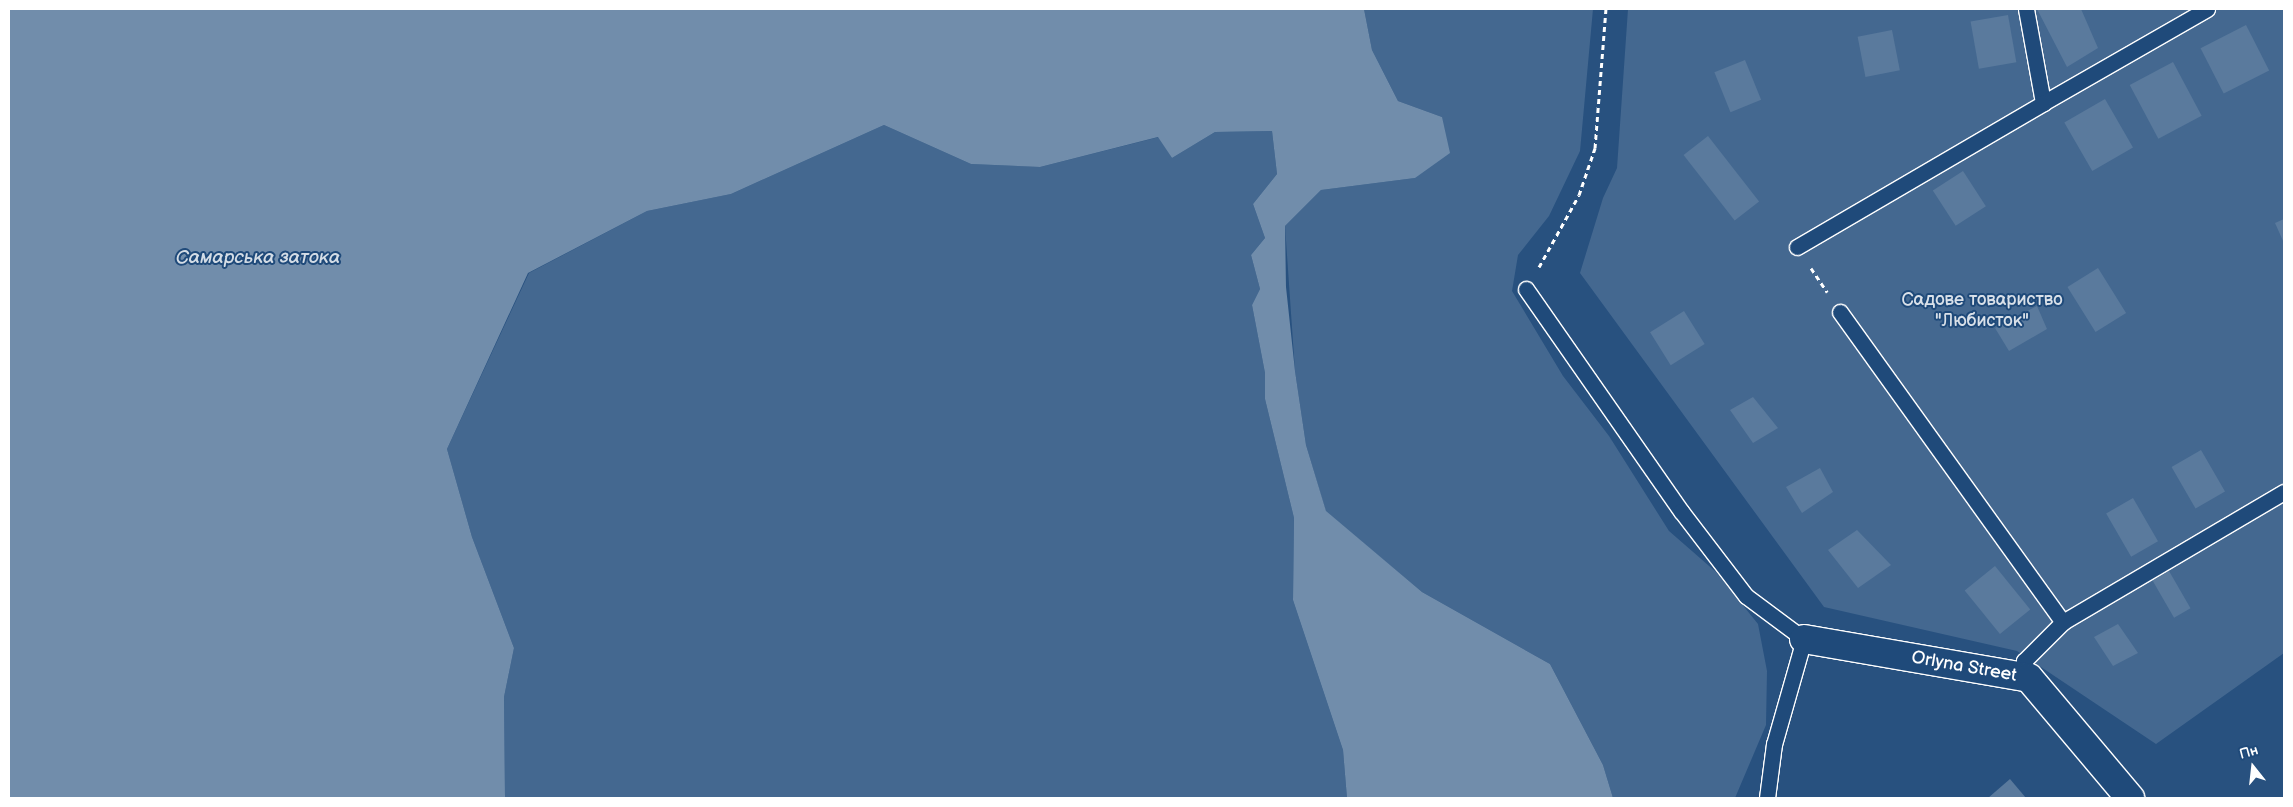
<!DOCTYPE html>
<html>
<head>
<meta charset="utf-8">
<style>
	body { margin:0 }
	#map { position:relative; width:2293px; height:807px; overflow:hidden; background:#28517f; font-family:"Balsamiq Sans",sans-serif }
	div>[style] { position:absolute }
	.green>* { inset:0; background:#446890 }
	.water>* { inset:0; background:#718dab }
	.building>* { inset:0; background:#5a7a9d; transform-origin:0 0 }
	.path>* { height:3px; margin-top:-1.5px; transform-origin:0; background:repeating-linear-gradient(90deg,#fff 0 5px,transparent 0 9px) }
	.roads { filter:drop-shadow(1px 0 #fff) drop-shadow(-1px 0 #fff) drop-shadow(0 1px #fff) drop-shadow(0 -1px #fff) }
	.service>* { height:15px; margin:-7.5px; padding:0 7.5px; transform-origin:7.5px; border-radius:7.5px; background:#1f4a7a }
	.minor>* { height:28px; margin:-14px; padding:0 14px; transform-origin:14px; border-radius:14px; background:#1f4a7a }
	span { translate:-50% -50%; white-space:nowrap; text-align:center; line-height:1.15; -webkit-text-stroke:4px #1f4a7a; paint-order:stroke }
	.park-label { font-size:18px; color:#dae1e9 }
	.street-label { font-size:18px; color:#fff }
	.water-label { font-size:19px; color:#d4dde6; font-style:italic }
	.frame { position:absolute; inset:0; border:10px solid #fff; pointer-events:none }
	.north { position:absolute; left:2228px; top:742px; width:50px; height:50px; -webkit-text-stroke:4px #1f4a7a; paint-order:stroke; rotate:344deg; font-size:14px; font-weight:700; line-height:20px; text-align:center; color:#fff }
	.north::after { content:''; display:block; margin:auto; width:18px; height:22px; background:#fff; clip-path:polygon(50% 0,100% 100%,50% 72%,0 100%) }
</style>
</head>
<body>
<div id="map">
	<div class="green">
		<i style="clip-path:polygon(1364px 9px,1593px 9px,1580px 151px,1549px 216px,1518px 255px,1512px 291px,1563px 376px,1609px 436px,1669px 531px,1716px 572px,1758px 624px,1767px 671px,1766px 725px,1735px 798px,1613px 798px,1603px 765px,1550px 664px,1422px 592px,1326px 512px,1306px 445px,1295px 371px,1285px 226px,1321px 190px,1415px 178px,1442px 117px,1398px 101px,1372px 50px)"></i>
		<i style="clip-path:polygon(1628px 9px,2284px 9px,2284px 653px,2156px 744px,2017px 651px,1824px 607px,1580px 273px,1603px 198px,1617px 168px)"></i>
		<i style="clip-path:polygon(884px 125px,971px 164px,1040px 167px,1159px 137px,1172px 158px,1215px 132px,1272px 131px,1277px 174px,1253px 204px,1265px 238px,1251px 255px,1260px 289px,1252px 305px,1265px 373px,1265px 399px,1294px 518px,1293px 600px,1343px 750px,1347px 798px,505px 798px,504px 697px,514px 648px,472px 537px,447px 449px,529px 273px,647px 211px,731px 194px)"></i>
	</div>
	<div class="water">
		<i style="clip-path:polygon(9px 9px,1364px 9px,1372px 50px,1398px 101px,1442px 117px,1450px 153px,1415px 178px,1321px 190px,1285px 226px,1286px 287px,1295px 371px,1306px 445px,1326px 511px,1422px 592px,1550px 664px,1603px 765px,1613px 798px,1347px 798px,1343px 750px,1293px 600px,1294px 518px,1265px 399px,1265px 373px,1252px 305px,1260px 289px,1251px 255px,1265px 238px,1253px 204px,1277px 174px,1272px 131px,1215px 132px,1172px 158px,1158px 137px,1040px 167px,971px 164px,884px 125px,731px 194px,647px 211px,528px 273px,447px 449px,472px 537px,514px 648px,504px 697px,505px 798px,9px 798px)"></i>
	</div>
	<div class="building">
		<i style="clip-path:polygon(2037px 9px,2081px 9px,2098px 48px,2067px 67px)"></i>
		<i style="left:2008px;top:15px;width:48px;height:38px;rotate:80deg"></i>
		<i style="left:2246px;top:25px;width:51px;height:51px;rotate:63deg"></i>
		<i style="left:1892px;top:30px;width:41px;height:35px;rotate:79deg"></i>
		<i style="left:1745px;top:60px;width:43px;height:33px;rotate:68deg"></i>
		<i style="left:2173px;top:62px;width:61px;height:49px;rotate:62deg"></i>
		<i style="left:2105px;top:99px;width:56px;height:47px;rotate:60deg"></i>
		<i style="left:1708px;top:136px;width:83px;height:31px;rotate:52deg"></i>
		<i style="left:1963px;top:171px;width:42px;height:36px;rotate:57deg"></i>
		<i style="clip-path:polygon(2284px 219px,2284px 243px,2275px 223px)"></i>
		<i style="left:2098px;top:268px;width:53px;height:36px;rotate:58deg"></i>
		<i style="clip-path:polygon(2037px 306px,2047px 329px,2009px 351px,1995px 328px)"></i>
		<i style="left:1684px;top:311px;width:39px;height:40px;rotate:58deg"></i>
		<i style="clip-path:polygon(1753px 397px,1778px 428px,1753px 443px,1730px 410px)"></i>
		<i style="left:2201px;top:450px;width:48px;height:34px;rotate:60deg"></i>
		<i style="clip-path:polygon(1820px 468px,1833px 492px,1802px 513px,1786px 487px)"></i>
		<i style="left:2133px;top:498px;width:50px;height:31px;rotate:60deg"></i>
		<i style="clip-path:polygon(1857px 530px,1891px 565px,1858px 588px,1828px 550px)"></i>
		<i style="left:1995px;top:566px;width:56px;height:39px;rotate:51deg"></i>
		<i style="left:2169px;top:571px;width:43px;height:19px;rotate:60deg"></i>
		<i style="clip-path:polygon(2118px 624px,2138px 653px,2113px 666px,2094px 637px)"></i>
		<i style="clip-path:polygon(2010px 779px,2026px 798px,1988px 798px)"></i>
	</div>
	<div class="path">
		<i style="left:1539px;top:267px;width:82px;rotate:-60.9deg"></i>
		<i style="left:1579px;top:195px;width:50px;rotate:-71.2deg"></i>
		<i style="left:1595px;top:148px;width:139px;rotate:-85.5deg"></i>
		<i style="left:1811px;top:268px;width:29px;rotate:56deg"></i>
	</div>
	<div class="roads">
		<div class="service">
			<i style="left:2026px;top:9px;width:96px;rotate:79.7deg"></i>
			<i style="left:2043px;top:103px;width:189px;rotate:-29.8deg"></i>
			<i style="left:1797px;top:247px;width:285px;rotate:-30.3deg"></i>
			<i style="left:1526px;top:289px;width:271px;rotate:55.1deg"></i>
			<i style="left:1681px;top:511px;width:107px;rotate:52.6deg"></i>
			<i style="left:1746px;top:596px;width:72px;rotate:36.6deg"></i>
			<i style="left:1804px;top:639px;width:109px;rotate:105.9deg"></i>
			<i style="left:1774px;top:744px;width:54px;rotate:97.4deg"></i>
			<i style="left:1840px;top:312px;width:382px;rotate:54.3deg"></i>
			<i style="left:2029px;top:678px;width:18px;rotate:-106deg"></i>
			<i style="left:2024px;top:661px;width:55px;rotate:-45deg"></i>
			<i style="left:2063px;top:622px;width:256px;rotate:-30.5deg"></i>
		</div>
		<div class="minor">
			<i style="left:1804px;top:639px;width:228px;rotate:9.8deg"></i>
			<i style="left:2029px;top:678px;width:157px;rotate:49.9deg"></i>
		</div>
	</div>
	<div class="park-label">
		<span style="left:1982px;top:311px">Садове товариство<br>"Любисток"</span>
	</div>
	<div class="street-label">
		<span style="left:1964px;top:667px;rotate:10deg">Orlyna Street</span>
	</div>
	<div class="water-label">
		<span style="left:258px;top:258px">Самарська затока</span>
	</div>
	<div class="frame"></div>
	<div class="north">Пн</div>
</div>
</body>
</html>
